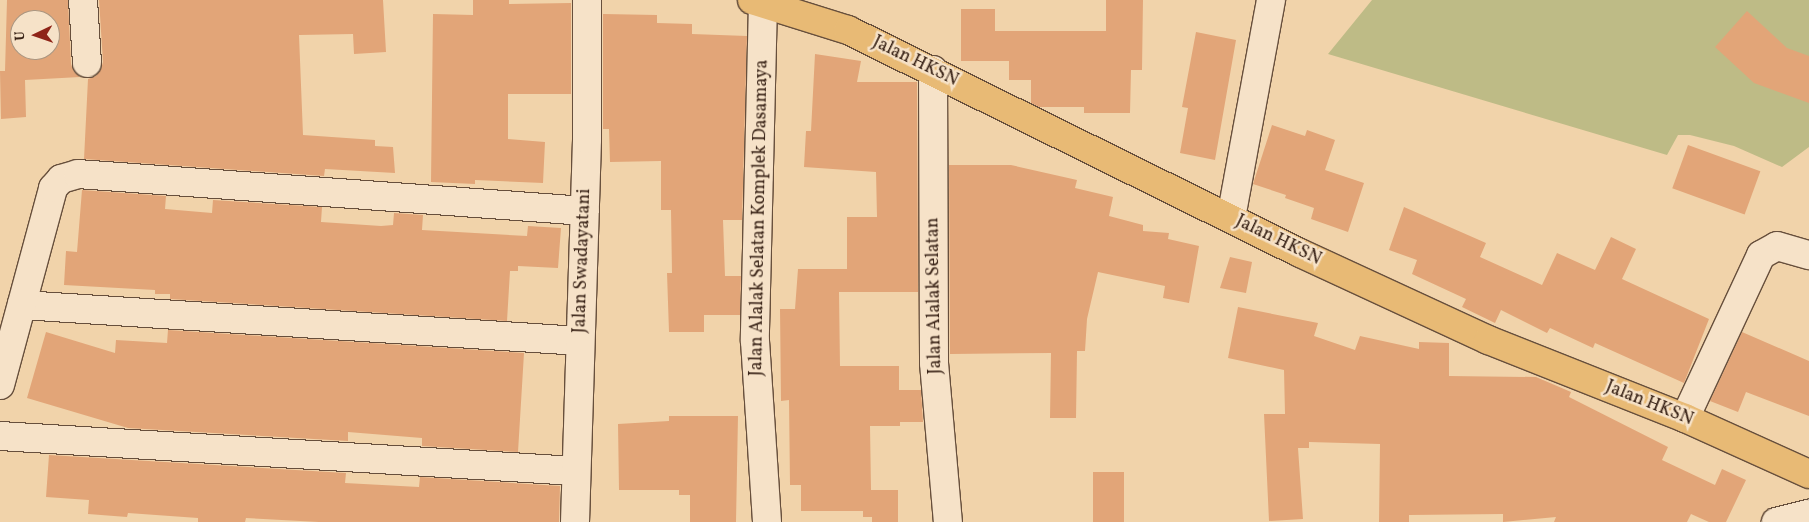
<!DOCTYPE html>
<html>
<head>
<meta charset="utf-8">
<style>
	body { margin:0 }
	#map { position:relative; width:1809px; height:522px; overflow:hidden; background:#f1d3aa; font-family:Vollkorn,serif }
	div>[style] { position:absolute }
	.green>* { inset:0; background:#bebb86 }
	.building>* { inset:0; background:#e2a578; transform-origin:0 0 }
	.roads { filter:drop-shadow(1px 0 #674f3c) drop-shadow(-1px 0 #674f3c) drop-shadow(0 1px #674f3c) drop-shadow(0 -1px #674f3c) }
	.minor>* { height:28px; margin:-14px; padding:0 14px; transform-origin:14px; border-radius:14px; background:#f6e2c8 }
	.major>* { height:28px; margin:-14px; padding:0 14px; transform-origin:14px; border-radius:14px; background:#e8ba75 }
	span { translate:-50% -50%; white-space:nowrap; text-align:center; line-height:1.15; -webkit-text-stroke:5px #f6e2c8; paint-order:stroke }
	.street-label { font-size:18px; color:#392317 }
	.north { position:absolute; left:10px; top:10px; width:50px; height:50px; box-sizing:border-box; background:#f6e2c8; border:1px solid #aa9681; border-radius:50%; rotate:267deg; font-size:14px; font-weight:700; line-height:20px; text-align:center; color:#392317 }
	.north::after { content:''; display:block; margin:auto; width:18px; height:22px; background:#8f2418; clip-path:polygon(50% 0,100% 100%,50% 72%,0 100%) }
</style>
</head>
<body>
<div id="map">
	<div class="green">
		<i style="clip-path:polygon(1372px 0,1809px 0,1809px 147px,1782px 167px,1734px 146px,1690px 135px,1678px 135px,1667px 155px,1328px 54px)"></i>
	</div>
	<div class="building">
		<i style="clip-path:polygon(evenodd,7px 0,68px 0,71px 64px,74px 72px,80px 77px,25px 80px,26px 117px,1px 119px,0 71px,5px 71px,7px 0,20px 20px,50px 20px,50px 50px,20px 50px,20px 20px)"></i>
		<i style="clip-path:polygon(99px 0,383px 0,386px 52px,354px 54px,353px 34px,299px 35px,303px 135px,375px 140px,375px 146px,393px 147px,395px 173px,325px 169px,324px 176px,84px 159px,88px 79px,96px 76px,101px 69px,103px 62px)"></i>
		<i style="clip-path:polygon(473px 0,509px 0,509px 4px,571px 3px,571px 94px,508px 94px,508px 139px,545px 142px,543px 183px,475px 180px,475px 184px,431px 182px,433px 14px,473px 15px)"></i>
		<i style="clip-path:polygon(1106px 0,1143px 0,1142px 70px,1131px 70px,1130px 113px,1084px 113px,1084px 107px,1039px 107px,1031px 103px,1031px 80px,1009px 80px,1009px 61px,961px 61px,961px 9px,995px 9px,995px 31px,1106px 31px)"></i>
		<i style="clip-path:polygon(1747px 11px,1787px 48px,1809px 56px,1809px 103px,1754px 83px,1715px 47px)"></i>
		<i style="clip-path:polygon(603px 14px,657px 15px,657px 23px,692px 24px,692px 34px,747px 36px,742px 220px,723px 220px,725px 276px,741px 276px,740px 315px,704px 315px,704px 332px,669px 332px,667px 273px,672px 273px,671px 210px,661px 210px,661px 161px,610px 162px,609px 129px,603px 129px)"></i>
		<i style="clip-path:polygon(1196px 32px,1236px 40px,1215px 160px,1180px 153px,1188px 108px,1182px 107px)"></i>
		<i style="clip-path:polygon(815px 54px,861px 61px,857px 82px,917px 82px,918px 292px,839px 292px,840px 366px,899px 366px,899px 390px,921px 390px,923px 422px,900px 422px,900px 426px,870px 426px,871px 490px,898px 490px,898px 522px,872px 522px,872px 517px,863px 517px,863px 511px,801px 511px,801px 485px,790px 485px,789px 400px,781px 401px,780px 309px,795px 309px,798px 269px,847px 269px,847px 217px,877px 217px,876px 172px,804px 167px,806px 131px,811px 131px)"></i>
		<i style="clip-path:polygon(1272px 125px,1305px 136px,1307px 130px,1335px 140px,1325px 170px,1364px 183px,1348px 232px,1311px 219px,1314px 208px,1285px 198px,1286px 195px,1253px 184px)"></i>
		<i style="left:1688px;top:145px;width:77px;height:46px;rotate:20deg"></i>
		<i style="clip-path:polygon(949px 165px,1011px 165px,1077px 180px,1075px 188px,1113px 197px,1109px 216px,1143px 225px,1143px 231px,1169px 233px,1168px 239px,1199px 246px,1189px 303px,1163px 298px,1165px 286px,1098px 272px,1087px 319px,1085px 351px,1077px 351px,1076px 418px,1050px 418px,1051px 353px,950px 354px)"></i>
		<i style="clip-path:polygon(82px 190px,166px 196px,165px 209px,212px 213px,213px 200px,322px 207px,321px 222px,381px 226px,393px 225px,394px 213px,423px 215px,422px 230px,527px 236px,528px 226px,561px 228px,558px 268px,518px 266px,518px 271px,510px 271px,507px 321px,170px 299px,170px 294px,155px 294px,155px 290px,64px 285px,66px 251px,77px 252px)"></i>
		<i style="clip-path:polygon(1404px 207px,1486px 243px,1480px 257px,1542px 285px,1557px 253px,1595px 270px,1611px 237px,1636px 249px,1622px 279px,1709px 319px,1684px 383px,1595px 343px,1593px 348px,1550px 328px,1547px 333px,1501px 310px,1495px 323px,1462px 307px,1466px 299px,1412px 274px,1417px 260px,1389px 250px)"></i>
		<i style="clip-path:polygon(1230px 257px,1252px 262px,1246px 293px,1220px 288px)"></i>
		<i style="clip-path:polygon(1238px 307px,1318px 323px,1314px 336px,1355px 350px,1360px 336px,1419px 349px,1419px 342px,1449px 343px,1449px 376px,1536px 377px,1571px 392px,1569px 397px,1668px 447px,1662px 460px,1715px 485px,1722px 469px,1746px 480px,1726px 522px,1709px 522px,1691px 514px,1687px 522px,1554px 522px,1556px 517px,1503px 522px,1503px 514px,1409px 515px,1409px 522px,1379px 522px,1380px 444px,1309px 442px,1309px 448px,1298px 448px,1303px 519px,1269px 521px,1264px 414px,1285px 414px,1284px 370px,1228px 358px)"></i>
		<i style="clip-path:polygon(168px 330px,524px 353px,518px 452px,422px 446px,422px 438px,348px 432px,348px 441px,128px 428px,27px 398px,46px 332px,115px 353px,116px 340px,167px 343px)"></i>
		<i style="clip-path:polygon(1742px 332px,1809px 361px,1809px 416px,1746px 392px,1738px 412px,1710px 401px)"></i>
		<i style="clip-path:polygon(669px 416px,738px 416px,736px 522px,690px 522px,690px 495px,679px 495px,679px 490px,619px 490px,618px 424px,669px 421px)"></i>
		<i style="clip-path:polygon(49px 455px,346px 473px,345px 483px,419px 487px,420px 477px,560px 486px,559px 522px,319px 522px,246px 518px,245px 522px,198px 522px,198px 518px,128px 513px,127px 517px,88px 514px,89px 500px,46px 497px)"></i>
		<i style="left:1093px;top:472px;width:31px;height:50px"></i>
	</div>
	<div class="roads">
		<div class="minor">
			<i style="left:83px;top:0;width:63px;rotate:86.4deg"></i>
			<i style="left:763px;top:3px;width:338px;rotate:91.4deg"></i>
			<i style="left:755px;top:341px;width:181px;rotate:86.2deg"></i>
			<i style="left:933px;top:70px;width:293px;rotate:89.8deg"></i>
			<i style="left:934px;top:363px;width:160px;rotate:85deg"></i>
			<i style="left:1231px;top:218px;width:222px;rotate:-79.6deg"></i>
			<i style="left:22px;top:305px;width:559px;rotate:3.69deg"></i>
			<i style="left:0;top:385px;width:204px;rotate:-74.9deg"></i>
			<i style="left:53px;top:188px;width:12px;rotate:-48deg"></i>
			<i style="left:61px;top:179px;width:18px;rotate:-16deg"></i>
			<i style="left:78px;top:174px;width:508px;rotate:4.17deg"></i>
			<i style="left:1685px;top:418px;width:180px;rotate:-65deg"></i>
			<i style="left:1761px;top:255px;width:18px;rotate:-29deg"></i>
			<i style="left:1777px;top:246px;width:33px;rotate:16deg"></i>
			<i style="left:0;top:436px;width:577px;rotate:3.48deg"></i>
			<i style="left:575px;top:522px;width:383px;rotate:-88.2deg"></i>
			<i style="left:587px;top:139px;width:139px;rotate:-90deg"></i>
			<i style="left:1776px;top:522px;width:34px;rotate:-14deg"></i>
		</div>
		<div class="major">
			<i style="left:752px;top:0;width:101px;rotate:17.4deg"></i>
			<i style="left:848px;top:30px;width:504px;rotate:26.26deg"></i>
			<i style="left:1300px;top:253px;width:207px;rotate:24.8deg"></i>
			<i style="left:1488px;top:340px;width:212px;rotate:21.6deg"></i>
			<i style="left:1685px;top:418px;width:136px;rotate:24.3deg"></i>
		</div>
	</div>
	<div class="street-label">
		<span style="left:915px;top:62px;rotate:26deg">Jalan HKSN</span>
		<span style="left:760px;top:218px;rotate:-89deg">Jalan Alalak Selatan Komplek Dasamaya</span>
		<span style="left:1278px;top:241px;rotate:26deg">Jalan HKSN</span>
		<span style="left:583px;top:261px;rotate:-88deg">Jalan Swadayatani</span>
		<span style="left:935px;top:296px;rotate:-91deg">Jalan Alalak Selatan</span>
		<span style="left:1649px;top:404px;rotate:22deg">Jalan HKSN</span>
	</div>
	<div class="north">U</div>
</div>
</body>
</html>
